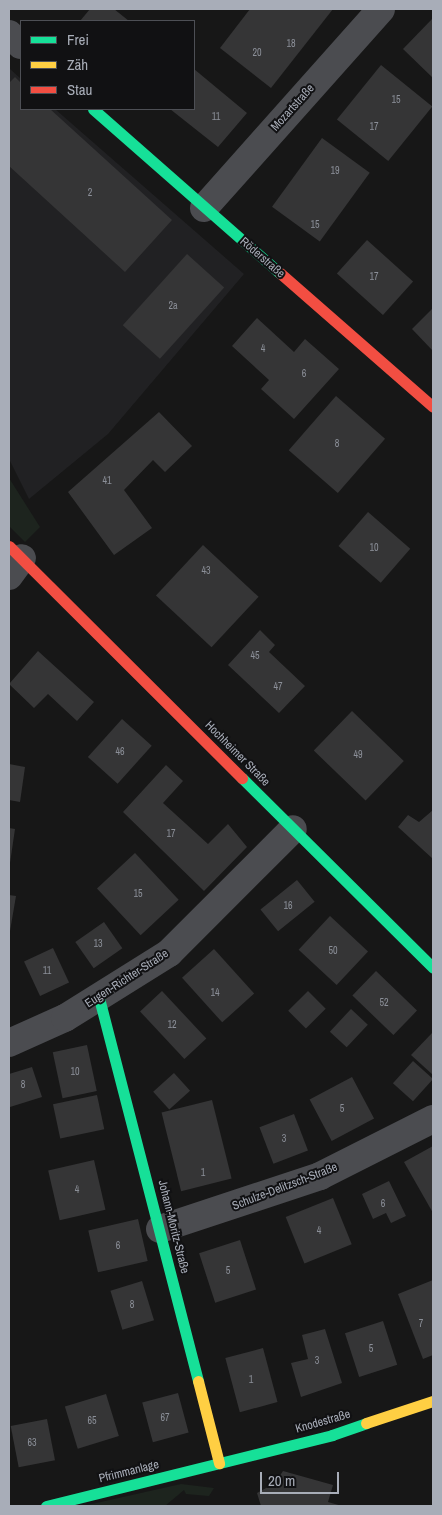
<!DOCTYPE html>
<html>
<head>
<meta charset="utf-8">
<style>
	body { margin:0 }
	#map { position:relative; width:442px; height:1515px; overflow:hidden; background:#171717; font-family:"Archivo Narrow",sans-serif }
	div>[style] { position:absolute }
	.built>* { inset:0; background:#212123 }
	.green>* { inset:0; background:#1d241e }
	.building>* { inset:0; background:#353536; transform-origin:0 0 }
	.street>* { height:28px; margin:-14px; padding:0 14px; transform-origin:14px; border-radius:14px; background:#4b4c50 }
	.fast>* { height:11px; margin:-5.5px; padding:0 5.5px; transform-origin:5.5px; border-radius:5.5px; background:#16e098 }
	.slow>* { height:11px; margin:-5.5px; padding:0 5.5px; transform-origin:5.5px; border-radius:5.5px; background:#ffcf43 }
	.jam>* { height:11px; margin:-5.5px; padding:0 5.5px; transform-origin:5.5px; border-radius:5.5px; background:#f24e42 }
	span { translate:-50% -50%; white-space:nowrap; text-align:center; line-height:1.15; -webkit-text-stroke:4px #111113; paint-order:stroke }
	.number-label { font-size:10px; color:#8b8f98 }
	.number-label span { -webkit-text-stroke-width:0 }
	.street-label { font-size:12px; color:#a8adb8 }
	.frame { position:absolute; inset:0; border:10px solid #a8adb8; pointer-events:none }
	.legend { position:absolute; left:20px; top:20px; width:175px; height:90px; box-sizing:border-box; background:#111113; border:1px solid #4d4f55; margin:0; padding:6px 9px; list-style:none; font-size:15px; color:#a8adb8 }
	.legend li { display:flex; align-items:center; gap:10px; height:25px }
	.legend b { width:25px; border:1px solid #4d4f55 }
	.scale { position:absolute; left:260px; top:1472px; width:79px; height:22px; box-sizing:border-box; border:2px solid #a8adb8; border-top:0; padding-left:6px; font-size:15px; line-height:18px; white-space:nowrap; color:#a8adb8; -webkit-text-stroke:4px #111113; paint-order:stroke }
</style>
</head>
<body>
<div id="map">
	<div class="built">
		<i style="clip-path:polygon(9px 68px,21px 79px,21px 109px,55px 109px,244px 274px,108px 434px,29px 499px,9px 459px)"></i>
	</div>
	<div class="green">
		<i style="clip-path:polygon(9px 478px,40px 527px,25px 542px,9px 526px)"></i>
		<i style="clip-path:polygon(181px 1484px,214px 1488px,209px 1496px,186px 1494px,184px 1490px,165px 1506px,83px 1506px)"></i>
	</div>
	<div class="building">
		<i style="clip-path:polygon(90px 9px,114px 9px,129px 21px,80px 21px)"></i>
		<i style="clip-path:polygon(250px 9px,333px 9px,271px 88px,220px 48px)"></i>
		<i style="clip-path:polygon(433px 18px,433px 78px,403px 49px)"></i>
		<i style="left:381px;top:65px;width:66px;height:70px;rotate:39deg"></i>
		<i style="clip-path:polygon(194px 69px,247px 113px,218px 147px,170px 109px,194px 109px)"></i>
		<i style="clip-path:polygon(15px 77px,21px 83px,21px 109px,50px 109px,172px 220px,125px 272px,9px 166px,9px 83px)"></i>
		<i style="left:322px;top:138px;width:59px;height:85px;rotate:36deg"></i>
		<i style="left:367px;top:240px;width:62px;height:45px;rotate:42deg"></i>
		<i style="left:187px;top:254px;width:50px;height:96px;rotate:42deg"></i>
		<i style="clip-path:polygon(433px 308px,433px 351px,412px 329px)"></i>
		<i style="clip-path:polygon(257px 318px,294px 352px,305px 339px,339px 369px,294px 419px,261px 389px,269px 380px,232px 346px)"></i>
		<i style="left:336px;top:396px;width:65px;height:72px;rotate:41deg"></i>
		<i style="clip-path:polygon(159px 412px,192px 446px,165px 472px,153px 460px,124px 490px,152px 528px,114px 555px,68px 492px)"></i>
		<i style="left:368px;top:512px;width:56px;height:45px;rotate:41deg"></i>
		<i style="left:203px;top:545px;width:76px;height:69px;rotate:43deg"></i>
		<i style="clip-path:polygon(260px 630px,275px 645px,269px 652px,305px 686px,279px 713px,228px 665px)"></i>
		<i style="clip-path:polygon(38px 651px,94px 702px,77px 721px,48px 694px,34px 708px,9px 684px)"></i>
		<i style="left:352px;top:711px;width:72px;height:55px;rotate:44deg"></i>
		<i style="left:122px;top:719px;width:40px;height:51px;rotate:42deg"></i>
		<i style="clip-path:polygon(9px 764px,25px 767px,20px 802px,9px 800px)"></i>
		<i style="clip-path:polygon(166px 765px,183px 781px,163px 803px,208px 844px,228px 824px,247px 847px,204px 891px,123px 812px)"></i>
		<i style="clip-path:polygon(433px 810px,433px 859px,398px 827px,408px 815px,419px 822px)"></i>
		<i style="clip-path:polygon(9px 828px,15px 829px,10px 863px,9px 863px)"></i>
		<i style="left:135px;top:853px;width:64px;height:52px;rotate:47deg"></i>
		<i style="left:297px;top:880px;width:28px;height:47px;rotate:51deg"></i>
		<i style="clip-path:polygon(9px 895px,16px 896px,10px 931px,9px 931px)"></i>
		<i style="left:330px;top:916px;width:52px;height:46px;rotate:43deg"></i>
		<i style="left:104px;top:922px;width:32px;height:35px;rotate:55deg"></i>
		<i style="left:53px;top:948px;width:38px;height:32px;rotate:65deg"></i>
		<i style="left:214px;top:949px;width:60px;height:43px;rotate:48deg"></i>
		<i style="left:376px;top:971px;width:57px;height:34px;rotate:44deg"></i>
		<i style="left:162px;top:991px;width:65px;height:30px;rotate:47deg"></i>
		<i style="left:308px;top:991px;width:25px;height:28px;rotate:45deg"></i>
		<i style="left:351px;top:1009px;width:23px;height:31px;rotate:43deg"></i>
		<i style="clip-path:polygon(433px 1032px,433px 1075px,411px 1055px)"></i>
		<i style="left:87px;top:1045px;width:47px;height:35px;rotate:78deg"></i>
		<i style="left:413px;top:1061px;width:27px;height:30px;rotate:42deg"></i>
		<i style="clip-path:polygon(32px 1067px,42px 1097px,10px 1107px,9px 1074px)"></i>
		<i style="left:174px;top:1073px;width:24px;height:28px;rotate:48deg"></i>
		<i style="left:352px;top:1077px;width:47px;height:48px;rotate:62deg"></i>
		<i style="left:97px;top:1095px;width:35px;height:45px;rotate:78deg"></i>
		<i style="left:212px;top:1100px;width:81px;height:52px;rotate:76deg"></i>
		<i style="left:294px;top:1114px;width:39px;height:37px;rotate:69deg"></i>
		<i style="clip-path:polygon(433px 1146px,433px 1213px,404px 1162px)"></i>
		<i style="left:94px;top:1160px;width:51px;height:47px;rotate:77deg"></i>
		<i style="clip-path:polygon(389px 1181px,406px 1216px,391px 1223px,386px 1213px,373px 1219px,362px 1194px)"></i>
		<i style="left:333px;top:1198px;width:50px;height:51px;rotate:68deg"></i>
		<i style="left:138px;top:1219px;width:43px;height:51px;rotate:77deg"></i>
		<i style="left:240px;top:1240px;width:52px;height:43px;rotate:72deg"></i>
		<i style="clip-path:polygon(433px 1280px,433px 1355px,423px 1359px,398px 1294px)"></i>
		<i style="left:142px;top:1281px;width:41px;height:33px;rotate:73deg"></i>
		<i style="left:383px;top:1321px;width:46px;height:40px;rotate:72deg"></i>
		<i style="clip-path:polygon(325px 1329px,342px 1383px,301px 1397px,291px 1363px,308px 1359px,302px 1335px)"></i>
		<i style="left:263px;top:1348px;width:56px;height:39px;rotate:75deg"></i>
		<i style="left:178px;top:1393px;width:41px;height:37px;rotate:75deg"></i>
		<i style="left:106px;top:1394px;width:44px;height:43px;rotate:73deg"></i>
		<i style="left:47px;top:1419px;width:42px;height:37px;rotate:79deg"></i>
		<i style="clip-path:polygon(283px 1471px,333px 1485px,328px 1502px,342px 1506px,261px 1506px,257px 1493px,275px 1483px)"></i>
	</div>
	<div class="street">
		<i style="left:9px;top:34px;width:16px;rotate:43deg"></i>
		<i style="left:204px;top:208px;width:266px;rotate:-48.3deg"></i>
		<i style="left:9px;top:576px;width:22px;rotate:-54deg"></i>
		<i style="left:9px;top:1043px;width:61px;rotate:-24.1deg"></i>
		<i style="left:65px;top:1018px;width:123px;rotate:-32deg"></i>
		<i style="left:169px;top:953px;width:175px;rotate:-45deg"></i>
		<i style="left:160px;top:1229px;width:169px;rotate:-18.3deg"></i>
		<i style="left:320px;top:1176px;width:127px;rotate:-26.8deg"></i>
	</div>
	<div class="fast">
		<i style="left:93px;top:109px;width:249px;rotate:41.3deg"></i>
		<i style="left:242px;top:778px;width:269px;rotate:44.8deg"></i>
		<i style="left:99px;top:998px;width:396px;rotate:75.5deg"></i>
		<i style="left:46px;top:1506px;width:295px;rotate:-13.9deg"></i>
		<i style="left:332px;top:1435px;width:36px;rotate:-19deg"></i>
	</div>
	<div class="slow">
		<i style="left:198px;top:1381px;width:85px;rotate:75.6deg"></i>
		<i style="left:366px;top:1423px;width:71px;rotate:-18.2deg"></i>
	</div>
	<div class="jam">
		<i style="left:280px;top:273px;width:203px;rotate:41.2deg"></i>
		<i style="left:9px;top:546px;width:329px;rotate:44.9deg"></i>
	</div>
	<div class="number-label">
		<span style="left:291px;top:44px">18</span>
		<span style="left:257px;top:53px">20</span>
		<span style="left:396px;top:100px">15</span>
		<span style="left:216px;top:117px">11</span>
		<span style="left:374px;top:127px">17</span>
		<span style="left:335px;top:171px">19</span>
		<span style="left:90px;top:193px">2</span>
		<span style="left:315px;top:225px">15</span>
		<span style="left:374px;top:277px">17</span>
		<span style="left:173px;top:306px">2a</span>
		<span style="left:263px;top:349px">4</span>
		<span style="left:304px;top:374px">6</span>
		<span style="left:337px;top:444px">8</span>
		<span style="left:107px;top:481px">41</span>
		<span style="left:374px;top:548px">10</span>
		<span style="left:206px;top:571px">43</span>
		<span style="left:255px;top:656px">45</span>
		<span style="left:278px;top:687px">47</span>
		<span style="left:120px;top:752px">46</span>
		<span style="left:358px;top:755px">49</span>
		<span style="left:171px;top:834px">17</span>
		<span style="left:138px;top:894px">15</span>
		<span style="left:288px;top:906px">16</span>
		<span style="left:98px;top:944px">13</span>
		<span style="left:333px;top:951px">50</span>
		<span style="left:47px;top:971px">11</span>
		<span style="left:215px;top:993px">14</span>
		<span style="left:384px;top:1003px">52</span>
		<span style="left:172px;top:1025px">12</span>
		<span style="left:75px;top:1072px">10</span>
		<span style="left:23px;top:1085px">8</span>
		<span style="left:342px;top:1109px">5</span>
		<span style="left:284px;top:1139px">3</span>
		<span style="left:203px;top:1173px">1</span>
		<span style="left:77px;top:1190px">4</span>
		<span style="left:383px;top:1204px">6</span>
		<span style="left:319px;top:1231px">4</span>
		<span style="left:118px;top:1246px">6</span>
		<span style="left:228px;top:1271px">5</span>
		<span style="left:132px;top:1305px">8</span>
		<span style="left:421px;top:1324px">7</span>
		<span style="left:371px;top:1349px">5</span>
		<span style="left:317px;top:1361px">3</span>
		<span style="left:251px;top:1380px">1</span>
		<span style="left:165px;top:1418px">67</span>
		<span style="left:92px;top:1421px">65</span>
		<span style="left:32px;top:1443px">63</span>
	</div>
	<div class="street-label">
		<span style="left:293px;top:108px;rotate:-48deg">Mozartstraße</span>
		<span style="left:262px;top:258px;rotate:41deg">Röderstraße</span>
		<span style="left:237px;top:754px;rotate:45deg">Hochheimer Straße</span>
		<span style="left:127px;top:979px;rotate:-33deg">Eugen-Richter-Straße</span>
		<span style="left:285px;top:1187px;rotate:-21deg">Schulze-Delitzsch-Straße</span>
		<span style="left:173px;top:1227px;rotate:76deg">Johann-Moritz-Straße</span>
		<span style="left:323px;top:1422px;rotate:-16deg">Knodestraße</span>
		<span style="left:129px;top:1472px;rotate:-14deg">Pfrimmanlage</span>
	</div>
	<div class="frame"></div>
	<ul class="legend">
	<li><b style="height:6px;background:#16e098"></b>Frei</li>
	<li><b style="height:6px;background:#ffcf43"></b>Zäh</li>
	<li><b style="height:6px;background:#f24e42"></b>Stau</li>
	</ul>
	<div class="scale">20 m</div>
</div>
</body>
</html>
